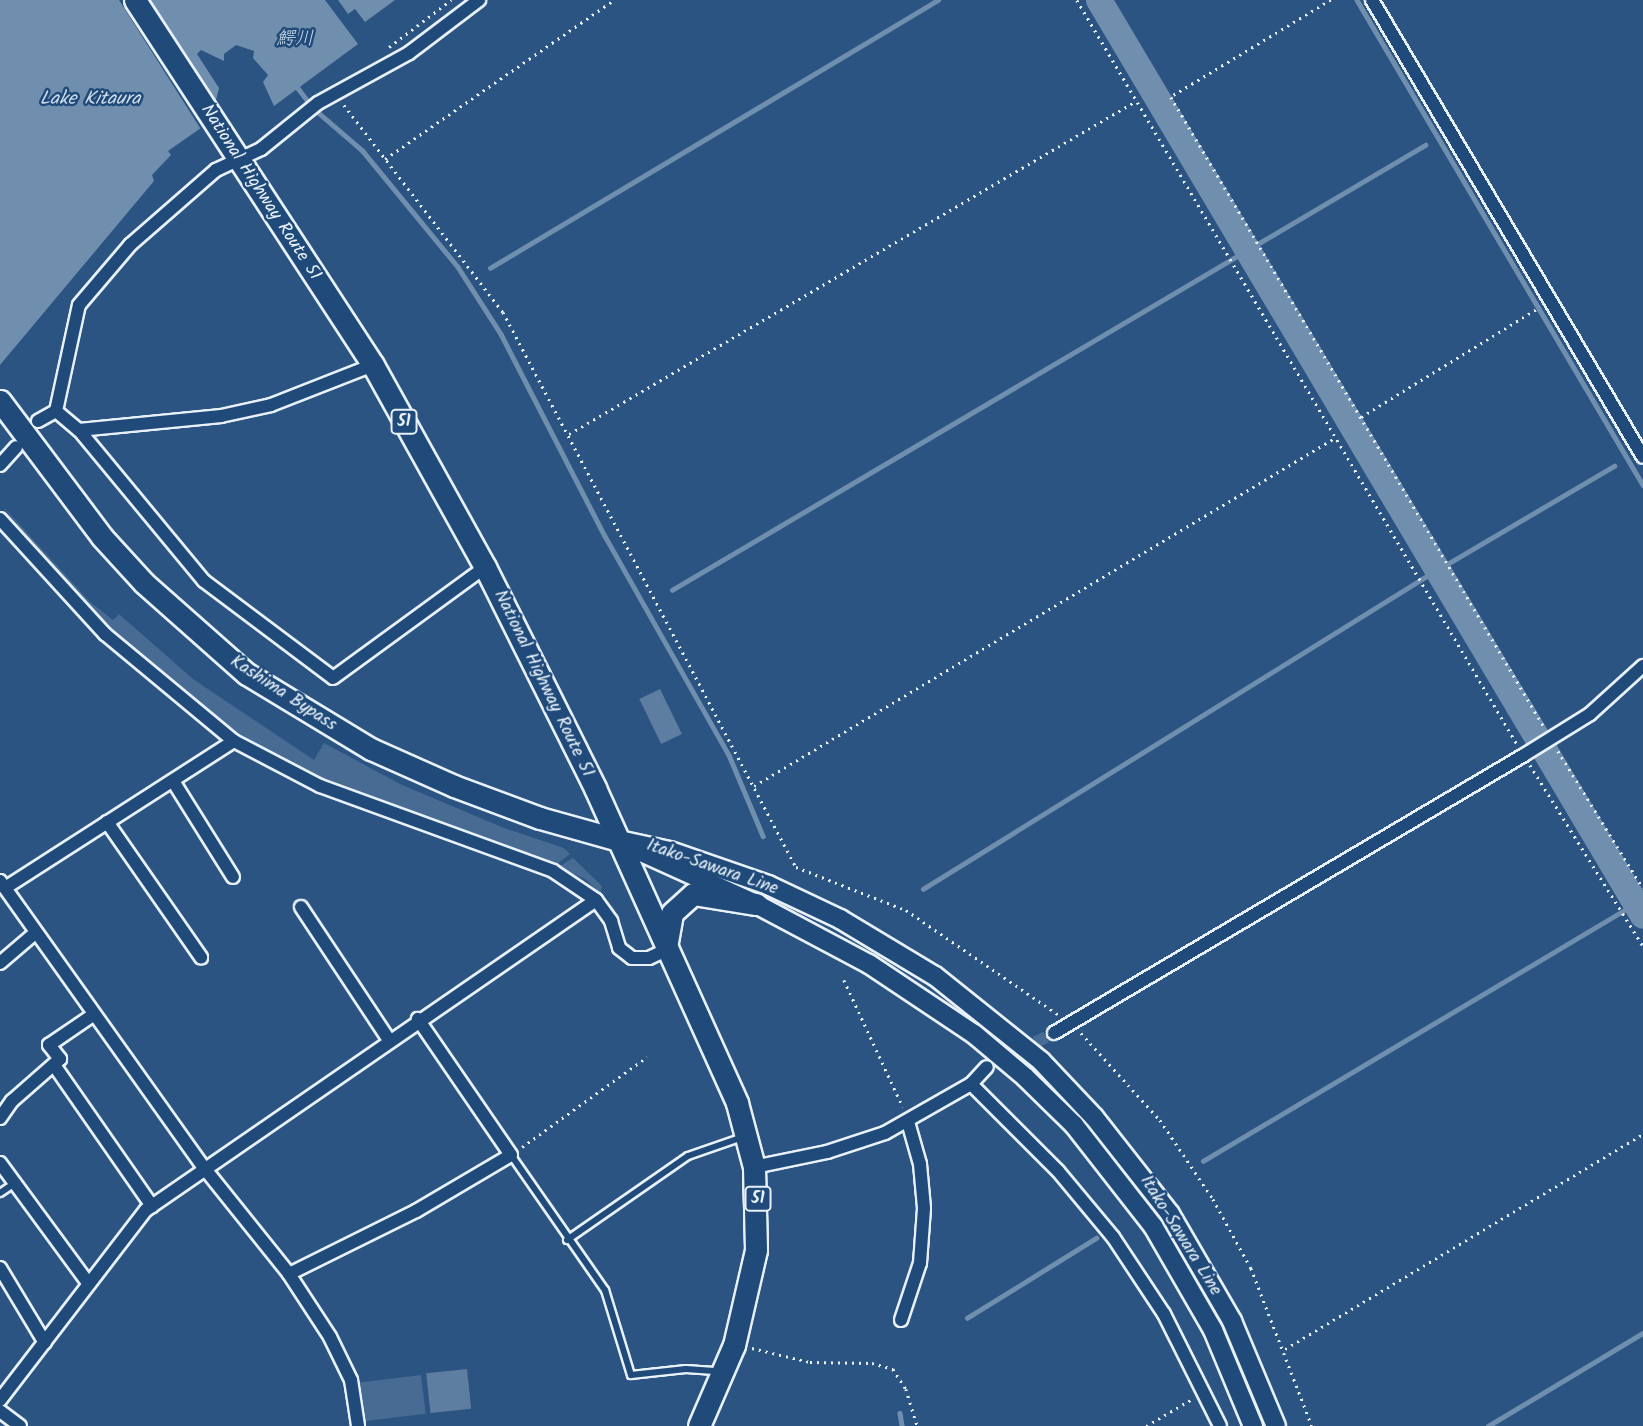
<!DOCTYPE html>
<html>
<head>
<meta charset="utf-8">
<style>
	body { margin:0 }
	#map { position:relative; width:1643px; height:1426px; overflow:hidden; background:#2b5482; font-family:Kalam,"Klee One",sans-serif }
	div>[style] { position:absolute }
	.green>* { inset:0; background:#476b93; transform-origin:0 0 }
	.water>* { inset:0; background:#708ead }
	.pier>* { inset:0; background:#2b5482 }
	.stream>* { height:4.5px; margin:-2.25px; padding:0 2.25px; transform-origin:2.25px; border-radius:2.25px; background:#708ead }
	.river>* { height:26px; margin:-13px; padding:0 13px; transform-origin:13px; border-radius:13px; background:#708ead }
	.building>* { inset:0; background:#5d7da1; transform-origin:0 0 }
	.minor-tunnel>* { height:12px; margin-top:-6px; transform-origin:0; background:repeating-linear-gradient(90deg,#476c94 0 12px,transparent 0 18px) }
	.path>* { height:2.5px; margin-top:-1.25px; transform-origin:0; background:repeating-linear-gradient(90deg,#e8f1f8 0 2px,transparent 0 7px) }
	.roads { filter:drop-shadow(2px 0 #e8f1f8) drop-shadow(-2px 0 #e8f1f8) drop-shadow(0 2px #e8f1f8) drop-shadow(0 -2px #e8f1f8) }
	.service>* { height:6px; margin:-3px; padding:0 3px; transform-origin:3px; border-radius:3px; background:#1f4a7a }
	.minor>* { height:12px; margin:-6px; padding:0 6px; transform-origin:6px; border-radius:6px; background:#1f4a7a }
	.secondary>* { height:18px; margin:-9px; padding:0 9px; transform-origin:9px; border-radius:9px; background:#1f4a7a }
	.trunk>* { height:21px; margin:-10.5px; padding:0 10.5px; transform-origin:10.5px; border-radius:10.5px; background:#1f4a7a }
	span { translate:-50% -50%; white-space:nowrap; text-align:center; line-height:1.15; -webkit-text-stroke:5px #1f4a7a; paint-order:stroke }
	.shield-label span { padding:2px 5px; background:#1f4a7a; border:2px solid; border-radius:5px; -webkit-text-stroke-width:0 }
	.shield-label { font-size:16px; color:#e8f1f8; font-weight:700 }
	.street-label { font-size:18px; color:#e8f1f8 }
	.water-label { font-size:19px; color:#d0dde9; font-style:italic }
</style>
</head>
<body>
<div id="map">
	<div class="green">
		<i style="clip-path:polygon(0 503px,90px 602px,113px 620px,119px 614px,193px 679px,314px 760px,324px 743px,400px 784px,504px 828px,564px 848px,570px 854px,556px 865px,473px 839px,342px 791px,257px 745px,199px 707px,126px 646px,63px 582px)"></i>
		<i style="clip-path:polygon(573px 858px,602px 886px,600px 893px,585px 879px,558px 867px)"></i>
		<i style="left:421px;top:1375px;width:39px;height:64px;rotate:83deg"></i>
	</div>
	<div class="water">
		<i style="clip-path:polygon(0 0,325px 0,358px 44px,274px 106px,263px 82px,268px 75px,253px 58px,254px 51px,236px 45px,224px 54px,224px 61px,201px 50px,197px 54px,219px 88px,211px 121px,168px 151px,171px 155px,152px 175px,154px 181px,0 365px)"></i>
		<i style="clip-path:polygon(338px 0,395px 0,365px 22px,355px 9px,348px 14px)"></i>
	</div>
	<div class="pier">
		<i style="clip-path:polygon(119px 0,145px 0,213px 124px,202px 131px)"></i>
	</div>
	<div class="stream">
		<i style="left:1357px;top:0;width:563px;rotate:59.47deg"></i>
		<i style="left:298px;top:88px;width:25px;rotate:53deg"></i>
		<i style="left:313px;top:108px;width:65px;rotate:40.6deg"></i>
		<i style="left:362px;top:150px;width:151px;rotate:50.6deg"></i>
		<i style="left:458px;top:267px;width:80px;rotate:57.3deg"></i>
		<i style="left:501px;top:334px;width:227px;rotate:62.8deg"></i>
		<i style="left:605px;top:536px;width:252px;rotate:60.5deg"></i>
		<i style="left:729px;top:755px;width:88px;rotate:67.2deg"></i>
		<i style="left:490px;top:268px;width:522px;rotate:-30.89deg"></i>
		<i style="left:672px;top:590px;width:875px;rotate:-30.58deg"></i>
		<i style="left:923px;top:889px;width:587px;rotate:-31.85deg"></i>
		<i style="left:1422px;top:579px;width:223px;rotate:-30.5deg"></i>
		<i style="left:1203px;top:1161px;width:512px;rotate:-30.77deg"></i>
		<i style="left:967px;top:1318px;width:152px;rotate:-31.8deg"></i>
		<i style="left:900px;top:1413px;width:13px;rotate:81deg"></i>
		<i style="left:1488px;top:1426px;width:181px;rotate:-31deg"></i>
	</div>
	<div class="river">
		<i style="left:1099px;top:0;width:1065px;rotate:59.29deg"></i>
	</div>
	<div class="building">
		<i style="left:660px;top:689px;width:50px;height:23px;rotate:64deg"></i>
		<i style="left:467px;top:1369px;width:40px;height:41px;rotate:84deg"></i>
	</div>
	<div class="minor-tunnel">
		<i style="left:987px;top:1067px;width:75px;rotate:-26.9deg"></i>
	</div>
	<div class="path">
		<i style="left:1077px;top:0;width:864px;rotate:59.4deg"></i>
		<i style="left:1331px;top:0;width:187px;rotate:148.8deg"></i>
		<i style="left:1171px;top:97px;width:732px;rotate:59.37deg"></i>
		<i style="left:389px;top:47px;width:78px;rotate:-37.2deg"></i>
		<i style="left:344px;top:105px;width:261px;rotate:52.5deg"></i>
		<i style="left:503px;top:312px;width:628px;rotate:62.17deg"></i>
		<i style="left:796px;top:867px;width:118px;rotate:21.4deg"></i>
		<i style="left:906px;top:910px;width:187px;rotate:34.5deg"></i>
		<i style="left:385px;top:159px;width:279px;rotate:-34.8deg"></i>
		<i style="left:1361px;top:417px;width:210px;rotate:-31.6deg"></i>
		<i style="left:569px;top:434px;width:658px;rotate:-30.43deg"></i>
		<i style="left:1558px;top:751px;width:161px;rotate:58.2deg"></i>
		<i style="left:1530px;top:765px;width:213px;rotate:58deg"></i>
		<i style="left:754px;top:786px;width:675px;rotate:-30.93deg"></i>
		<i style="left:844px;top:980px;width:140px;rotate:65.1deg"></i>
		<i style="left:1081px;top:1033px;width:118px;rotate:47.8deg"></i>
		<i style="left:1160px;top:1120px;width:95px;rotate:56.1deg"></i>
		<i style="left:1213px;top:1199px;width:79px;rotate:61.2deg"></i>
		<i style="left:1251px;top:1268px;width:169px;rotate:68.9deg"></i>
		<i style="left:522px;top:1147px;width:154px;rotate:-35.8deg"></i>
		<i style="left:752px;top:1348px;width:60px;rotate:13.6deg"></i>
		<i style="left:810px;top:1362px;width:62px;rotate:0.9deg"></i>
		<i style="left:872px;top:1363px;width:22px;rotate:16deg"></i>
		<i style="left:893px;top:1369px;width:24px;rotate:57deg"></i>
		<i style="left:906px;top:1389px;width:39px;rotate:73deg"></i>
		<i style="left:1285px;top:1349px;width:418px;rotate:-31deg"></i>
		<i style="left:1146px;top:1426px;width:53px;rotate:-30.4deg"></i>
	</div>
	<div class="roads">
		<div class="service">
			<i style="left:511px;top:1155px;width:165px;rotate:55.2deg"></i>
			<i style="left:605px;top:1290px;width:89px;rotate:73deg"></i>
			<i style="left:631px;top:1375px;width:55px;rotate:-6.2deg"></i>
			<i style="left:686px;top:1369px;width:32px;rotate:4deg"></i>
			<i style="left:0;top:1193px;width:18px;rotate:-34deg"></i>
			<i style="left:567px;top:1240px;width:147px;rotate:-34.8deg"></i>
			<i style="left:688px;top:1156px;width:58px;rotate:-19.1deg"></i>
		</div>
		<div class="minor">
			<i style="left:1372px;top:0;width:531px;rotate:59.33deg"></i>
			<i style="left:56px;top:411px;width:108px;rotate:-77.8deg"></i>
			<i style="left:79px;top:305px;width:79px;rotate:-49.6deg"></i>
			<i style="left:130px;top:245px;width:114px;rotate:-41.1deg"></i>
			<i style="left:216px;top:170px;width:50px;rotate:-25deg"></i>
			<i style="left:261px;top:149px;width:73px;rotate:-38.9deg"></i>
			<i style="left:318px;top:103px;width:104px;rotate:-28.8deg"></i>
			<i style="left:409px;top:53px;width:88px;rotate:-37.1deg"></i>
			<i style="left:56px;top:411px;width:30px;rotate:40deg"></i>
			<i style="left:79px;top:430px;width:196px;rotate:50.4deg"></i>
			<i style="left:204px;top:581px;width:161px;rotate:36.9deg"></i>
			<i style="left:333px;top:678px;width:188px;rotate:-36.1deg"></i>
			<i style="left:38px;top:421px;width:21px;rotate:-29deg"></i>
			<i style="left:79px;top:430px;width:143px;rotate:-5.6deg"></i>
			<i style="left:221px;top:416px;width:51px;rotate:-12.4deg"></i>
			<i style="left:271px;top:405px;width:110px;rotate:-21.4deg"></i>
			<i style="left:0;top:465px;width:24px;rotate:-48deg"></i>
			<i style="left:0;top:519px;width:156px;rotate:47.6deg"></i>
			<i style="left:105px;top:634px;width:168px;rotate:39.7deg"></i>
			<i style="left:234px;top:741px;width:97px;rotate:27.6deg"></i>
			<i style="left:320px;top:786px;width:248px;rotate:20deg"></i>
			<i style="left:553px;top:871px;width:52px;rotate:34deg"></i>
			<i style="left:596px;top:900px;width:26px;rotate:54deg"></i>
			<i style="left:611px;top:921px;width:28px;rotate:73deg"></i>
			<i style="left:619px;top:948px;width:16px;rotate:38deg"></i>
			<i style="left:632px;top:958px;width:17px"></i>
			<i style="left:649px;top:958px;width:23px;rotate:-25deg"></i>
			<i style="left:173px;top:781px;width:113px;rotate:58deg"></i>
			<i style="left:107px;top:822px;width:165px;rotate:55.2deg"></i>
			<i style="left:0;top:881px;width:354px;rotate:54.6deg"></i>
			<i style="left:205px;top:1169px;width:134px;rotate:51.3deg"></i>
			<i style="left:289px;top:1274px;width:75px;rotate:56.9deg"></i>
			<i style="left:330px;top:1337px;width:48px;rotate:64deg"></i>
			<i style="left:351px;top:1380px;width:47px;rotate:81.3deg"></i>
			<i style="left:5px;top:888px;width:272px;rotate:-32.7deg"></i>
			<i style="left:301px;top:907px;width:159px;rotate:56.5deg"></i>
			<i style="left:0;top:963px;width:45px;rotate:-40.5deg"></i>
			<i style="left:1054px;top:1033px;width:546px;rotate:-30.6deg"></i>
			<i style="left:1524px;top:755px;width:78px;rotate:-31.8deg"></i>
			<i style="left:1590px;top:714px;width:72px;rotate:-42.2deg"></i>
			<i style="left:54px;top:1065px;width:172px;rotate:55.2deg"></i>
			<i style="left:971px;top:1084px;width:123px;rotate:45deg"></i>
			<i style="left:1058px;top:1171px;width:86px;rotate:50.2deg"></i>
			<i style="left:1113px;top:1237px;width:92px;rotate:56.5deg"></i>
			<i style="left:1164px;top:1314px;width:125px;rotate:63.4deg"></i>
			<i style="left:0;top:1118px;width:21px;rotate:-55deg"></i>
			<i style="left:12px;top:1101px;width:64px;rotate:-41.2deg"></i>
			<i style="left:60px;top:1059px;width:18px;rotate:-128deg"></i>
			<i style="left:49px;top:1045px;width:53px;rotate:-34.3deg"></i>
			<i style="left:0;top:1163px;width:149px;rotate:53.7deg"></i>
			<i style="left:754px;top:1167px;width:75px;rotate:-11.6deg"></i>
			<i style="left:827px;top:1152px;width:61px;rotate:-18.1deg"></i>
			<i style="left:885px;top:1133px;width:99px;rotate:-29.7deg"></i>
			<i style="left:971px;top:1084px;width:23px;rotate:-47deg"></i>
			<i style="left:0;top:1268px;width:87px;rotate:59deg"></i>
			<i style="left:289px;top:1274px;width:142px;rotate:-26.4deg"></i>
			<i style="left:416px;top:1211px;width:110px;rotate:-30.5deg"></i>
			<i style="left:511px;top:1155px;width:165px;rotate:-124.4deg"></i>
			<i style="left:901px;top:1320px;width:60px;rotate:-71.6deg"></i>
			<i style="left:920px;top:1263px;width:55px;rotate:-85.8deg"></i>
			<i style="left:924px;top:1208px;width:44px;rotate:-95.2deg"></i>
			<i style="left:920px;top:1164px;width:44px;rotate:-105.9deg"></i>
			<i style="left:0;top:1400px;width:240px;rotate:-52.5deg"></i>
			<i style="left:146px;top:1210px;width:546px;rotate:-34.56deg"></i>
			<i style="left:0;top:1411px;width:25px;rotate:37deg"></i>
		</div>
		<div class="secondary">
			<i style="left:619px;top:840px;width:52px;rotate:12.2deg"></i>
			<i style="left:670px;top:851px;width:104px;rotate:19.1deg"></i>
			<i style="left:768px;top:885px;width:80px;rotate:25.3deg"></i>
			<i style="left:840px;top:919px;width:111px;rotate:31deg"></i>
			<i style="left:935px;top:976px;width:136px;rotate:38.7deg"></i>
			<i style="left:1041px;top:1061px;width:77px;rotate:46.6deg"></i>
			<i style="left:1094px;top:1117px;width:123px;rotate:51.9deg"></i>
			<i style="left:1170px;top:1214px;width:124px;rotate:59.9deg"></i>
			<i style="left:1232px;top:1321px;width:114px;rotate:67.3deg"></i>
			<i style="left:637px;top:850px;width:131px;rotate:24.4deg"></i>
			<i style="left:756px;top:904px;width:128px;rotate:28deg"></i>
			<i style="left:869px;top:964px;width:126px;rotate:33.7deg"></i>
			<i style="left:974px;top:1034px;width:67px;rotate:40.1deg"></i>
			<i style="left:1025px;top:1077px;width:69px;rotate:44.4deg"></i>
			<i style="left:1074px;top:1125px;width:128px;rotate:52deg"></i>
			<i style="left:1153px;top:1226px;width:120px;rotate:60deg"></i>
			<i style="left:1213px;top:1330px;width:104px;rotate:67.4deg"></i>
		</div>
		<div class="trunk">
			<i style="left:135px;top:0;width:436px;rotate:56.9deg"></i>
			<i style="left:373px;top:365px;width:231px;rotate:61deg"></i>
			<i style="left:485px;top:567px;width:247px;rotate:63.5deg"></i>
			<i style="left:595px;top:788px;width:346px;rotate:65.7deg"></i>
			<i style="left:737px;top:1103px;width:66px;rotate:75.1deg"></i>
			<i style="left:754px;top:1167px;width:83px;rotate:88.6deg"></i>
			<i style="left:756px;top:1250px;width:98px;rotate:103deg"></i>
			<i style="left:734px;top:1345px;width:88px;rotate:113.4deg"></i>
			<i style="left:0;top:401px;width:170px;rotate:53.1deg"></i>
			<i style="left:102px;top:537px;width:62px;rotate:47.6deg"></i>
			<i style="left:144px;top:583px;width:137px;rotate:41.5deg"></i>
			<i style="left:247px;top:674px;width:145px;rotate:31.2deg"></i>
			<i style="left:371px;top:749px;width:91px;rotate:24deg"></i>
			<i style="left:454px;top:786px;width:92px;rotate:20.4deg"></i>
			<i style="left:540px;top:818px;width:82px;rotate:15.6deg"></i>
			<i style="left:667px;top:942px;width:29px;rotate:-80deg"></i>
			<i style="left:672px;top:913px;width:28px;rotate:-42deg"></i>
			<i style="left:693px;top:894px;width:64px;rotate:9deg"></i>
		</div>
	</div>
	<div class="shield-label">
		<span style="left:404px;top:422px">51</span>
		<span style="left:758px;top:1199px">51</span>
	</div>
	<div class="street-label">
		<span style="left:260px;top:193px;rotate:57deg">National Highway Route 51</span>
		<span style="left:543px;top:684px;rotate:64deg">National Highway Route 51</span>
		<span style="left:283px;top:694px;rotate:33deg">Kashima Bypass</span>
		<span style="left:712px;top:868px;rotate:19deg">Itako-Sawara Line</span>
		<span style="left:1180px;top:1236px;rotate:58deg">Itako-Sawara Line</span>
	</div>
	<div class="water-label">
		<span style="left:295px;top:40px">鰐川</span>
		<span style="left:90px;top:100px">Lake Kitaura</span>
	</div>
</div>
</body>
</html>
